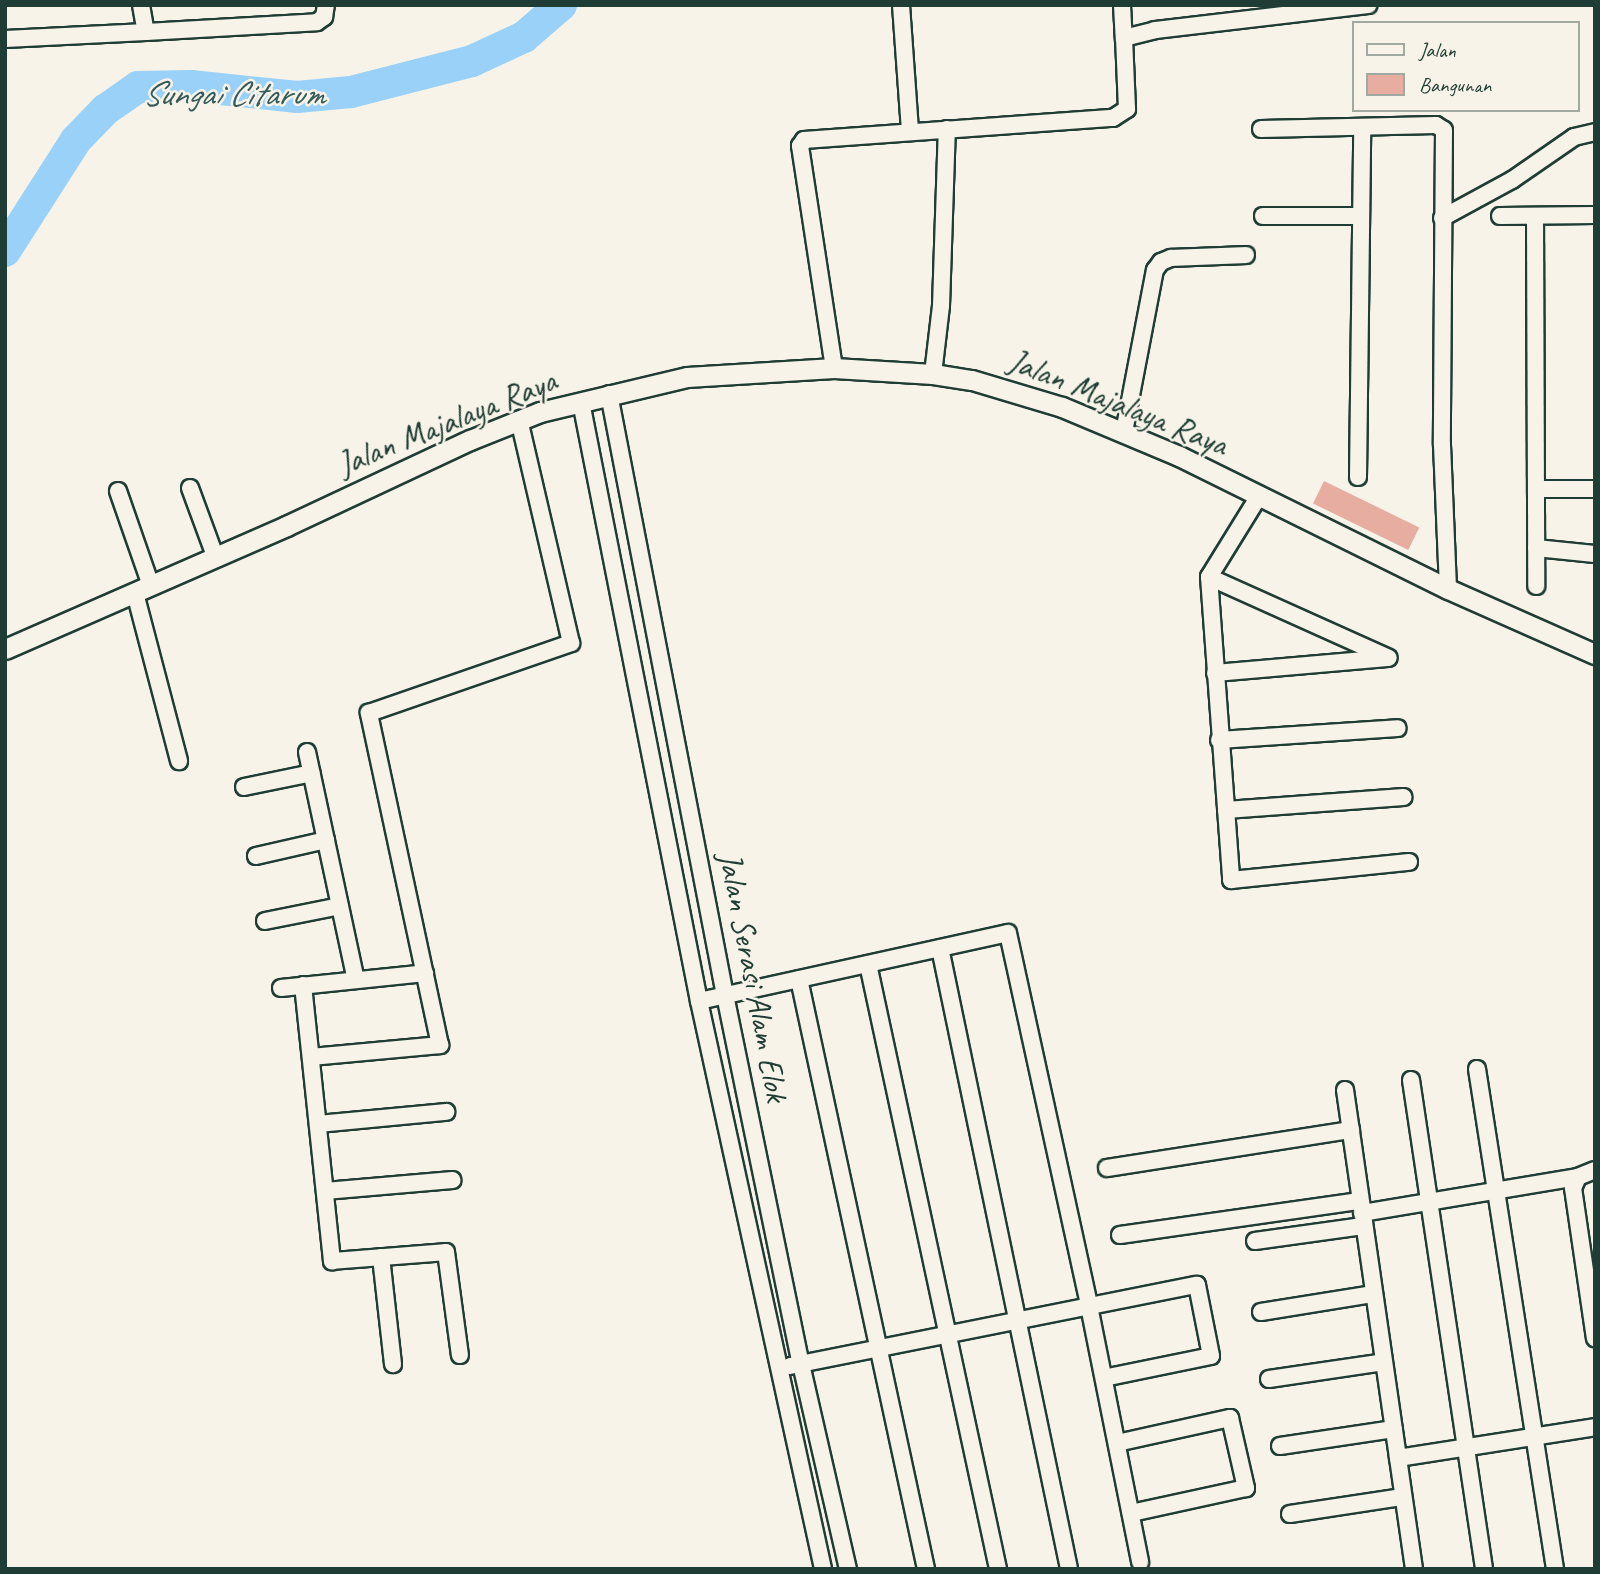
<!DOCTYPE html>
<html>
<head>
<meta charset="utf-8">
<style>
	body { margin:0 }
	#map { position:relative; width:1600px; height:1574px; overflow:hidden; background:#f7f3e8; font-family:Caveat,sans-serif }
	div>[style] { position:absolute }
	.river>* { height:32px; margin:-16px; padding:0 16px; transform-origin:16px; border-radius:16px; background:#99d1f8 }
	.building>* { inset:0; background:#e6ada0; transform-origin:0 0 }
	.roads { filter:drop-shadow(2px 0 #1f3d34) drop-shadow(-2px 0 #1f3d34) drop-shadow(0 2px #1f3d34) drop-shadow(0 -2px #1f3d34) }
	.minor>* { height:16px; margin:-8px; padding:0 8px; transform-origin:8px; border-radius:8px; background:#f7f3e8 }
	.tertiary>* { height:19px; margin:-9.5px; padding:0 9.5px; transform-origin:9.5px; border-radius:9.5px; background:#f7f3e8 }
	span { translate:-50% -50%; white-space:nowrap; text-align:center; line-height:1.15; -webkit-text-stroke:5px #f7f3e8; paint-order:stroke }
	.street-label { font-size:33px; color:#1f3d34 }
	.water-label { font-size:35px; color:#375b5b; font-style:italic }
	.frame { position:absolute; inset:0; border:7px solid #1f3d34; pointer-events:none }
	.legend { position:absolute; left:1352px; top:21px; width:228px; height:91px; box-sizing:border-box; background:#f7f3e8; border:2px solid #a1aaa0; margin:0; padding:9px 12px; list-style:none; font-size:21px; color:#1f3d34 }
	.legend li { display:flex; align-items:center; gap:14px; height:35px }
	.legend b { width:35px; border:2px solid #a1aaa0 }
</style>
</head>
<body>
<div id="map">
	<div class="river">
		<i style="left:5px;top:251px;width:132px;rotate:-57.4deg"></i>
		<i style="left:76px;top:140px;width:42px;rotate:-46deg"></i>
		<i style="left:105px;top:110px;width:40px;rotate:-34.9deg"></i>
		<i style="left:138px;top:87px;width:53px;rotate:-1.1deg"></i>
		<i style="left:191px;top:86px;width:107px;rotate:5.9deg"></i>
		<i style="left:297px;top:97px;width:54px;rotate:-5.3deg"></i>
		<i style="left:351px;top:92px;width:125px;rotate:-14.4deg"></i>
		<i style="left:472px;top:61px;width:57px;rotate:-24.8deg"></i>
		<i style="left:524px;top:37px;width:49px;rotate:-40.9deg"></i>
	</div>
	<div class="building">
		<i style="left:1324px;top:481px;width:106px;height:25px;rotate:26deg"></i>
	</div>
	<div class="roads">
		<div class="minor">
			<i style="left:141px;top:5px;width:27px;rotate:80deg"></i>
			<i style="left:146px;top:32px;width:171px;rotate:-3.3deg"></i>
			<i style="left:317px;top:22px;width:9px;rotate:-36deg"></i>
			<i style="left:324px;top:17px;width:12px;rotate:-81deg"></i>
			<i style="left:901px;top:5px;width:126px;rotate:85.9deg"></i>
			<i style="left:1122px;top:5px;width:33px;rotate:87deg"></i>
			<i style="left:5px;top:39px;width:141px;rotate:-2.8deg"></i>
			<i style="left:1261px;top:129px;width:175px;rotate:-1.3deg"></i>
			<i style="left:1436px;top:125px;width:9px;rotate:32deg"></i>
			<i style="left:1444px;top:130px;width:315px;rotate:90.4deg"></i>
			<i style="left:1442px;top:445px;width:144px;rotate:87.6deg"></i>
			<i style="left:1263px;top:216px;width:98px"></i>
			<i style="left:1500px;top:216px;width:95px;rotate:-0.6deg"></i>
			<i style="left:1535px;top:216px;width:370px;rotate:89.8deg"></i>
			<i style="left:1442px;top:218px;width:80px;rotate:-28.5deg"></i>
			<i style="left:1512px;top:180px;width:75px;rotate:-34.7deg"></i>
			<i style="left:1574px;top:137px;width:22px;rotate:-13deg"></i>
			<i style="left:834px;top:368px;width:225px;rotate:-98.7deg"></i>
			<i style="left:800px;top:146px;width:7px;rotate:-56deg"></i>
			<i style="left:804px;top:140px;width:310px;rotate:-4.1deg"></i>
			<i style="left:1113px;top:118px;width:17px;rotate:-33deg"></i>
			<i style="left:1127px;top:109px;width:71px;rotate:-92.4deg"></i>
			<i style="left:1124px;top:38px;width:32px;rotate:-14deg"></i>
			<i style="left:1155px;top:30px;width:215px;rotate:-6.7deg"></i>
			<i style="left:933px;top:374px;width:68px;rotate:-83.3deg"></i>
			<i style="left:941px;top:306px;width:177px;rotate:-88.1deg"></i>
			<i style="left:609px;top:394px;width:612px;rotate:79.08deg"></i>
			<i style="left:725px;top:995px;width:377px;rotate:78.4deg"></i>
			<i style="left:801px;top:1364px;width:210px;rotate:77.1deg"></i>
			<i style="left:581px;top:402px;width:611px;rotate:78.86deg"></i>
			<i style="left:699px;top:1001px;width:581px;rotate:77.68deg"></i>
			<i style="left:1124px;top:432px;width:165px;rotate:-79.2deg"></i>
			<i style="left:1155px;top:270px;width:10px;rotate:-53deg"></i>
			<i style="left:1161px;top:262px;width:11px;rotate:-22deg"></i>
			<i style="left:1171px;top:258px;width:75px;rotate:-2.3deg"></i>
			<i style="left:1358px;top:477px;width:349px;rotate:-89.3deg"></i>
			<i style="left:190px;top:488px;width:72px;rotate:69.8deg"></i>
			<i style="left:1536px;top:489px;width:59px"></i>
			<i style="left:118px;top:491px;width:101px;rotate:70.8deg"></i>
			<i style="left:1259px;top:496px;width:95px;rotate:121.7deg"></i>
			<i style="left:1209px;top:577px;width:304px;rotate:85.8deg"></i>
			<i style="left:1231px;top:880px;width:179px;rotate:-5.8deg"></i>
			<i style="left:1536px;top:548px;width:59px;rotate:5.8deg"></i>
			<i style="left:1209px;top:577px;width:197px;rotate:24.2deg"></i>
			<i style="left:135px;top:593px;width:174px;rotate:75.3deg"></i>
			<i style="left:1215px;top:673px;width:173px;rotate:-5deg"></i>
			<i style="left:1219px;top:740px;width:179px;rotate:-3.8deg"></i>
			<i style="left:307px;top:752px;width:233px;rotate:77.9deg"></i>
			<i style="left:244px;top:787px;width:69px;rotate:-11.6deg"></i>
			<i style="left:1226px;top:810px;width:178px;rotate:-4.2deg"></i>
			<i style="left:256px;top:856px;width:72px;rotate:-12.9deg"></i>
			<i style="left:265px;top:921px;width:76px;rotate:-11.3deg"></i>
			<i style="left:940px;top:948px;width:634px;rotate:78.26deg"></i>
			<i style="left:868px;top:964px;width:619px;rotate:77.87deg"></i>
			<i style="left:799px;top:979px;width:604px;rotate:77.85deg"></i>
			<i style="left:303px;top:985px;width:278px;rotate:84deg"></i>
			<i style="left:332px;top:1261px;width:114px;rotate:-4.5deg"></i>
			<i style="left:446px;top:1252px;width:104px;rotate:82.3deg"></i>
			<i style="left:281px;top:988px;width:145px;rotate:-5.9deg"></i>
			<i style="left:699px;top:1001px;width:316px;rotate:-12.4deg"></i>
			<i style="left:1008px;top:933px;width:382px;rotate:77.7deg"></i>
			<i style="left:1089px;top:1306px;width:261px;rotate:78.7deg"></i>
			<i style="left:311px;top:1057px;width:130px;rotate:-5.3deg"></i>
			<i style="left:440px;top:1045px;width:340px;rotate:-102.1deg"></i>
			<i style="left:369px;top:713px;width:214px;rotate:-19.1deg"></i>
			<i style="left:571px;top:643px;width:229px;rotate:-103.1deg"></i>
			<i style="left:1477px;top:1069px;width:506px;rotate:81.13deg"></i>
			<i style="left:1411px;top:1080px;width:494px;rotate:81.5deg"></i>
			<i style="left:1345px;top:1090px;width:484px;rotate:81.8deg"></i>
			<i style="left:318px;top:1124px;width:129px;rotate:-5.4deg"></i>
			<i style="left:1107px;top:1168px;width:247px;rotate:-8.9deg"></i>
			<i style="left:1595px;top:1170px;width:18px;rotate:158deg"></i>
			<i style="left:1578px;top:1177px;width:12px;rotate:114deg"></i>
			<i style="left:1573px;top:1188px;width:152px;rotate:81.7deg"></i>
			<i style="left:325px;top:1191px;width:128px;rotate:-4.9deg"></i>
			<i style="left:1362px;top:1213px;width:219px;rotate:-9.5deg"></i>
			<i style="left:1120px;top:1235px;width:242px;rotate:-8.1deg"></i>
			<i style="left:1255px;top:1241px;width:109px;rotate:-7.9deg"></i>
			<i style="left:381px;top:1257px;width:108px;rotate:83.6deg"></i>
			<i style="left:1261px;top:1312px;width:114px;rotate:-9.1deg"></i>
			<i style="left:790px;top:1366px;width:415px;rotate:-11.3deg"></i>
			<i style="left:1197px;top:1285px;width:72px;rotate:78.8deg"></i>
			<i style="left:1211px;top:1356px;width:109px;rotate:168.4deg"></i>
			<i style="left:1269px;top:1379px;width:116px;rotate:-8.4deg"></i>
			<i style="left:1117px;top:1443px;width:116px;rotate:-12.5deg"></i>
			<i style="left:1230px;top:1418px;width:72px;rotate:77.1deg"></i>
			<i style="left:1246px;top:1488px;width:118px;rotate:167.7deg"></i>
			<i style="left:1280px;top:1446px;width:115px;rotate:-8.5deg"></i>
			<i style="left:1398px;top:1458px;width:199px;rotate:-8.9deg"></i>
			<i style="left:1290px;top:1514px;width:114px;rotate:-8.6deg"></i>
		</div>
		<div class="tertiary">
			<i style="left:5px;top:649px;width:307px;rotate:-23.6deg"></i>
			<i style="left:286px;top:526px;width:203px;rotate:-25.1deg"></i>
			<i style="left:470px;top:440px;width:75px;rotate:-21.8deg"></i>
			<i style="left:540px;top:412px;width:151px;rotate:-13.4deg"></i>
			<i style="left:687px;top:377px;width:147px;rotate:-3.5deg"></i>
			<i style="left:834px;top:368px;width:99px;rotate:3.5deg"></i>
			<i style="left:933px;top:374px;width:39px;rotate:9deg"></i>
			<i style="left:972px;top:380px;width:94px;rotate:16.7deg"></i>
			<i style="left:1062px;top:407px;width:127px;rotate:22.7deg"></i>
			<i style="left:1179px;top:456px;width:300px;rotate:26.3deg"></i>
			<i style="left:1448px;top:589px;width:161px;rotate:23.9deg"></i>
		</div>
	</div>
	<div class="street-label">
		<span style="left:1118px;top:403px;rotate:22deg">Jalan Majalaya Raya</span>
		<span style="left:447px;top:423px;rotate:-22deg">Jalan Majalaya Raya</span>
		<span style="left:753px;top:977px;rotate:79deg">Jalan Serasi Alam Elok</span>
	</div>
	<div class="water-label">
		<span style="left:233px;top:94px">Sungai Citarum</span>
	</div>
	<div class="frame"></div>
	<ul class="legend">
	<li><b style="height:9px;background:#f7f3e8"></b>Jalan</li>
	<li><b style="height:19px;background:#e6ada0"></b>Bangunan</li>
	</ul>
</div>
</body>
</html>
